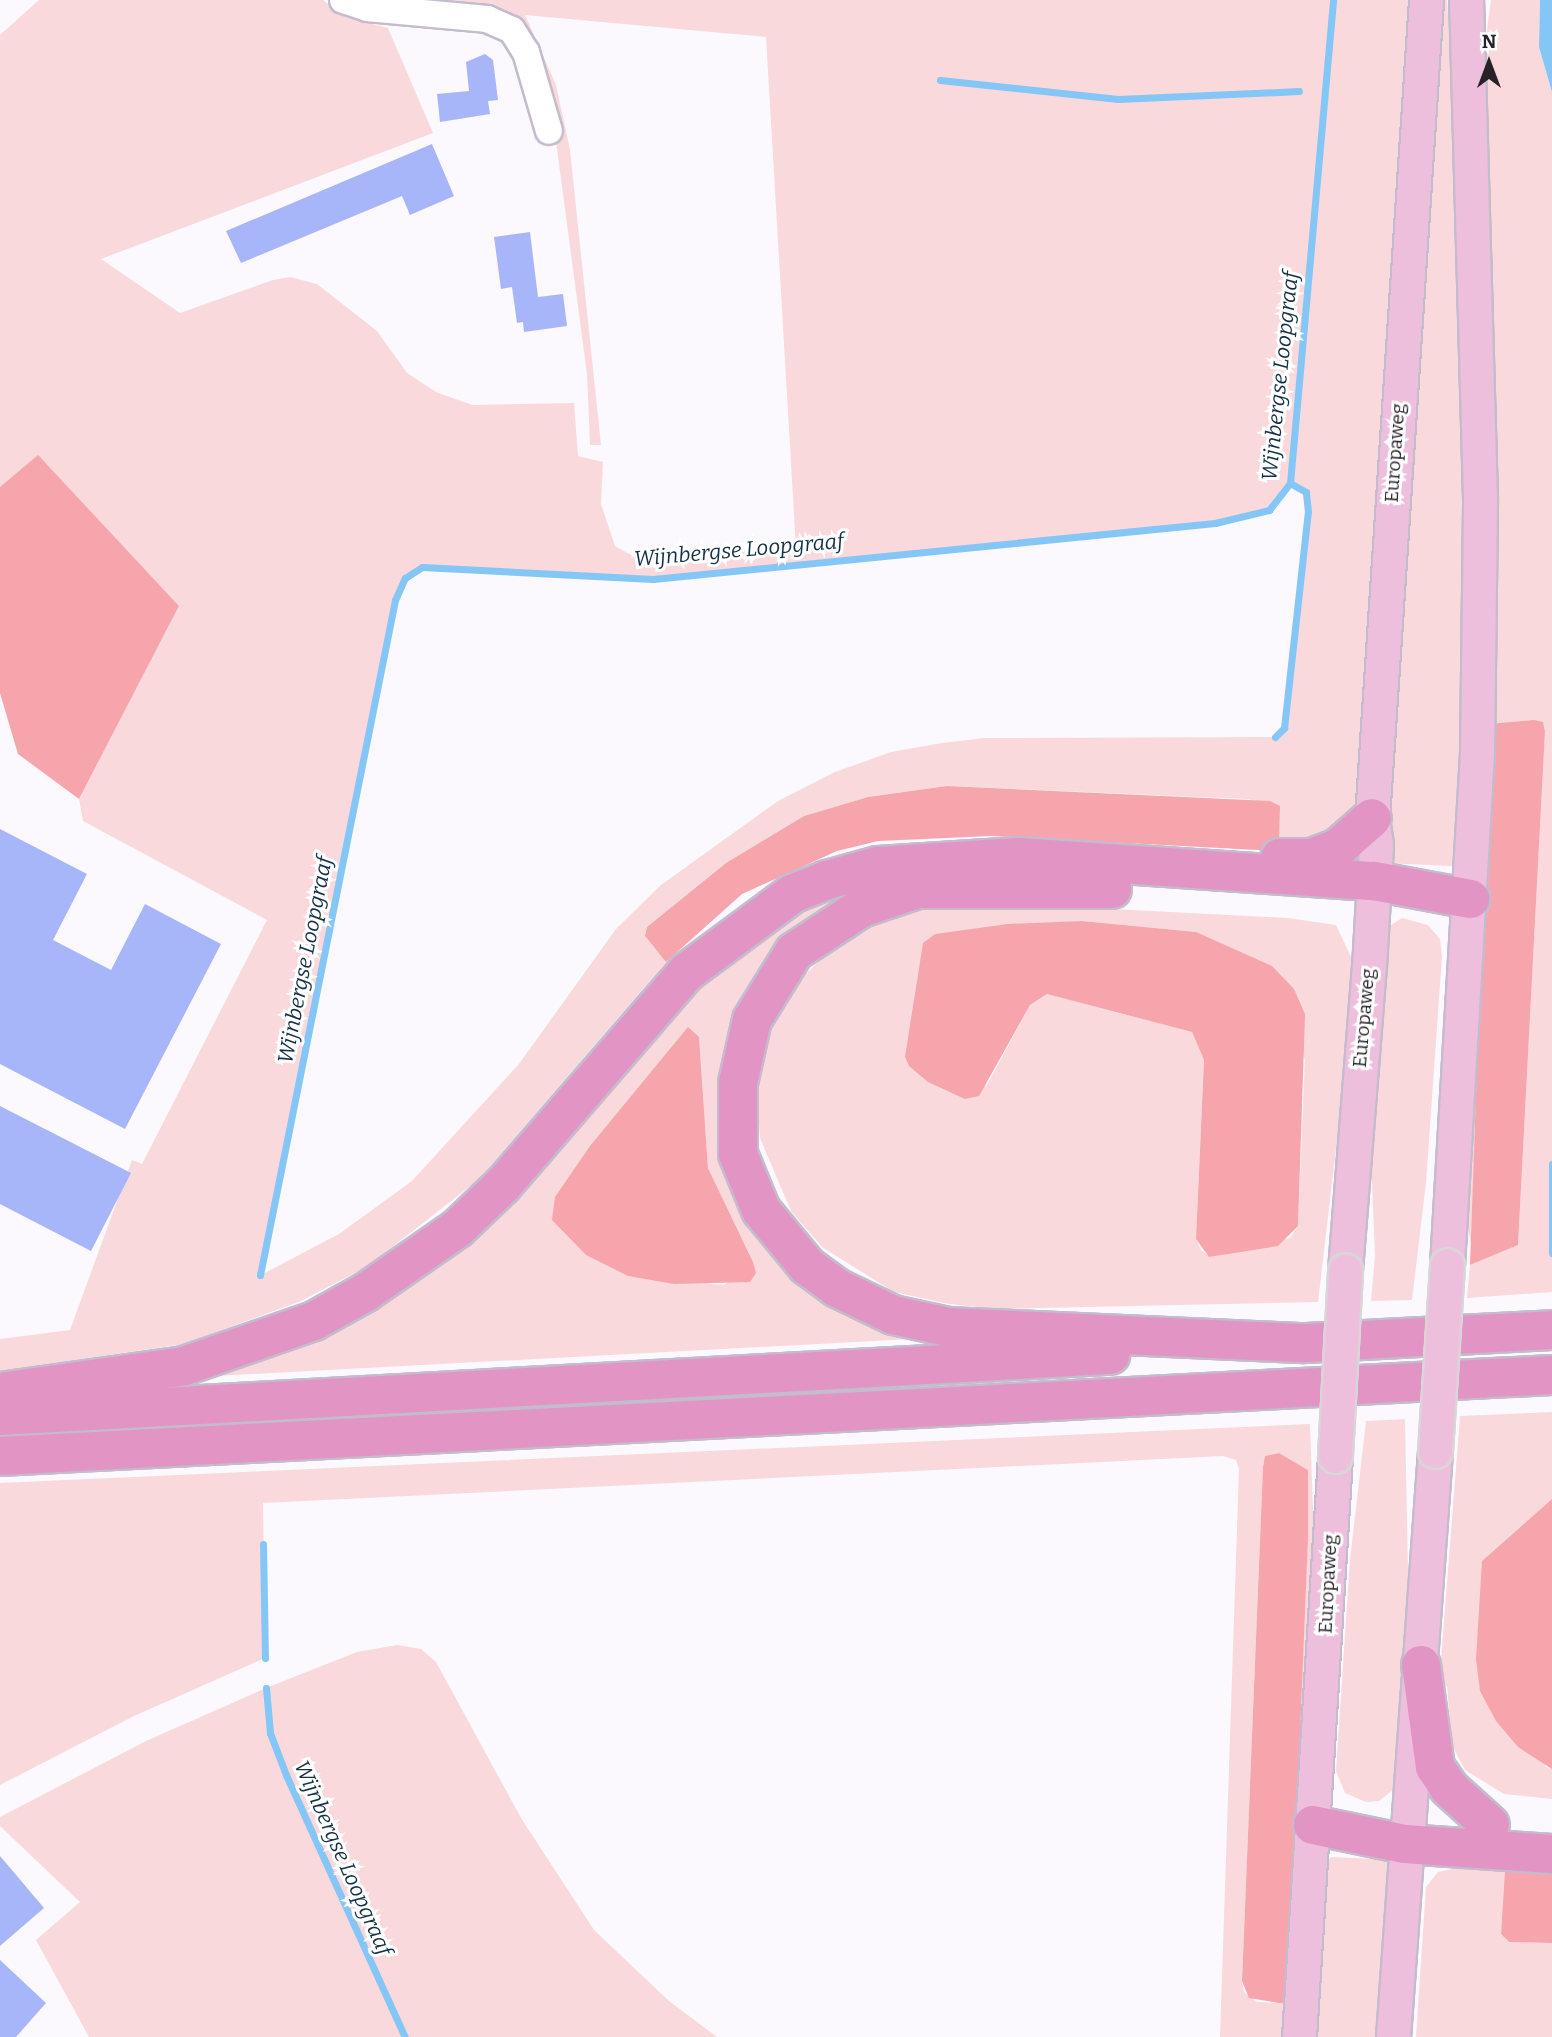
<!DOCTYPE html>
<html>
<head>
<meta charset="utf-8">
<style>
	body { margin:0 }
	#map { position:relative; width:1552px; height:2037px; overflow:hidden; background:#fbf8fe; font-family:Bitter,serif }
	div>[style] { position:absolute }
	.green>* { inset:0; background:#f9d9db }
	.forest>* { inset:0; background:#f5a5ab }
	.water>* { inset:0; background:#84c6f5 }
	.stream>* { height:7px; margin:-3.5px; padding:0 3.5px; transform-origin:3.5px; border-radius:3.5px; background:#84c6f5 }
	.building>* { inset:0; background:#a7b6f8 }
	.roads { filter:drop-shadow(2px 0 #c4bccc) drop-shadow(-2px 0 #c4bccc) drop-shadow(0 2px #c4bccc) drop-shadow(0 -2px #c4bccc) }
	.minor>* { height:26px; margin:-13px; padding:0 13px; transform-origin:13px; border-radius:13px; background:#fff }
	.major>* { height:33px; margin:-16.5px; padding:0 16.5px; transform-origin:16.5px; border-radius:16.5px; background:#eebfdc }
	.highway>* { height:38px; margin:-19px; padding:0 19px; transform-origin:19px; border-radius:19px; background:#e294c5 }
	.bridges { filter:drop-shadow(2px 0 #d8d7d8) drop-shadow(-2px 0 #d8d7d8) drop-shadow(0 2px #d8d7d8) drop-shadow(0 -2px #d8d7d8) }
	.major-bridge>* { height:33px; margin:-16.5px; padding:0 16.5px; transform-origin:16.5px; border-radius:16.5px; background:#eebfdc }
	span { translate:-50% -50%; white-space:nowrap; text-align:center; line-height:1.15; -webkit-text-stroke:6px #fff; paint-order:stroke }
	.street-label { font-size:19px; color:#252228 }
	.water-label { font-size:21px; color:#133044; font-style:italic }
	.north { position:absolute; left:1454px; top:28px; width:70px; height:70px; -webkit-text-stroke:5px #fff; paint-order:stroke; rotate:0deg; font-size:19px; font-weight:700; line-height:28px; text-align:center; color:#252228 }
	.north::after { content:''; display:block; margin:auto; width:24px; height:32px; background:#252228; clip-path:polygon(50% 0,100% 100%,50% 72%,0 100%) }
</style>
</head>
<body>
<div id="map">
	<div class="green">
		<i style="clip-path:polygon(evenodd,39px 0,323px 0,345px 17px,388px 28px,433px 133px,101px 259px,180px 313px,273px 280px,290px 277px,317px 284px,377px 331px,407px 373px,436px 392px,472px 405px,574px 403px,578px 456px,603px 462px,601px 504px,615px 546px,638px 559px,796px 548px,766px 37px,525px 15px,556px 85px,570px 150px,601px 445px,590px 445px,587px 374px,551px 104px,519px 36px,351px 0,1409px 0,1361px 785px,1354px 813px,1347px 824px,1279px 851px,1280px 807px,1248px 799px,947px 786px,868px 797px,804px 816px,726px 863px,647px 927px,645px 936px,666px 962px,478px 1180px,368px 1266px,301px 1301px,184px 1344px,0 1371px,0 1339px,70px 1330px,132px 1160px,142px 1164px,267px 920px,83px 821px,79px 799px,179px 606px,38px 456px,0 487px,0 35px,39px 0,1290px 483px,1306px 492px,1308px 512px,1284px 728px,1275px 737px,985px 738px,942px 743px,891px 752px,835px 772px,778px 801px,661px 885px,616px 929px,519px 1064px,412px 1181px,339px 1234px,261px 1275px,395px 600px,413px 572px,441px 567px,653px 579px,1215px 523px,1269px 510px,1290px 483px)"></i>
		<i style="clip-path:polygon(1438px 0,1447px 0,1462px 252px,1467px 604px,1458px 833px,1452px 866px,1382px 863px)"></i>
		<i style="clip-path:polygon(1491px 0,1540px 0,1539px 47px,1552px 92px,1552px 1292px,1467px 1298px,1470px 1265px,1518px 1245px,1545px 731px,1543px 722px,1489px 724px,1479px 88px)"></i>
		<i style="clip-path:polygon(evenodd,875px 877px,823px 907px,787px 941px,751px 996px,754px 1212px,948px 1337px,159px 1379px,295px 1337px,559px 1134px,756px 927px,875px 877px,699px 1037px,708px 1168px,753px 1262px,724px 1285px,628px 1276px,699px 1037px)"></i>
		<i style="clip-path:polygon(evenodd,960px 901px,1288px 918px,1336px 925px,1357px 970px,1318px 1302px,998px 1309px,949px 1304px,894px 1292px,822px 1247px,791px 1211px,760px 1138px,757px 1096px,770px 1029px,793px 986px,857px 925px,906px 906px,960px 901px,1082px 921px,1196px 932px,1305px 1059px,1298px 1226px,1290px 1238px,1210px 1257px,1201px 1250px,1196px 1239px,1204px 1060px,1192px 1032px,1047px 994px,1030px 1005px,986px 1087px,935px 934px,1082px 921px)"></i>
		<i style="clip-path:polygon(1402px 918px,1428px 925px,1440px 939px,1442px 956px,1426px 1183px,1412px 1300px,1371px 1301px,1375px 1256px,1368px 1086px,1379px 933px)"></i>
		<i style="clip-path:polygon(1481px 930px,1483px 930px,1471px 1242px,1464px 1216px)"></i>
		<i style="clip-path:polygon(1552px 1412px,1552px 1499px,1482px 1561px,1546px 1767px,1552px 1769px,1552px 1799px,1504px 1794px,1465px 1770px,1452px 1745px,1447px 1686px,1439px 1686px,1460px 1416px)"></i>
		<i style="clip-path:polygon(1405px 1419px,1409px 1624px,1398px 1786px,1379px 1801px,1366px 1802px,1345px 1793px,1336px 1771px,1350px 1560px,1366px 1421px)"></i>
		<i style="clip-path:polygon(evenodd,1310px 1424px,1315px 1567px,1291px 2037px,1220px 2037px,1239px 1469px,1236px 1460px,1223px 1456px,263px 1503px,265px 1658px,134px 1716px,0 1785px,0 1483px,1310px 1424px,1279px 1453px,1308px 1470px,1308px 1539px,1288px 2003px,1279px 2003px,1257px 2002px,1244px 1992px,1242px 1981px,1263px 1467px,1265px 1456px,1279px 1453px)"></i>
		<i style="clip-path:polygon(397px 1645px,421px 1649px,436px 1662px,521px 1818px,594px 1930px,669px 2001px,717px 2037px,89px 2037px,36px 1940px,80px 1902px,0 1826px,0 1817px,146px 1741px,266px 1688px,357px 1652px)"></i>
		<i style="clip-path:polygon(1331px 1857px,1396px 1860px,1382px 2037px,1312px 2037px,1324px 1866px)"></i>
		<i style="clip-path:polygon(1457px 1868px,1505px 1870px,1501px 1934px,1509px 1942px,1552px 1943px,1552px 2037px,1416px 2037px,1426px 1887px,1438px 1872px)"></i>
	</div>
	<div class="forest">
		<i style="clip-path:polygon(38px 455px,179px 606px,79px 799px,18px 754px,0 693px,0 487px)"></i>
		<i style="clip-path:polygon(1534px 720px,1543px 722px,1545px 731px,1518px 1245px,1470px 1265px,1489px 724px)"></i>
		<i style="clip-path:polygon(947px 786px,1270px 801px,1280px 806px,1279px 851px,991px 836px,878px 841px,837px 851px,742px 894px,666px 962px,645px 936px,647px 927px,726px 863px,804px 816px,868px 797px)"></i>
		<i style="clip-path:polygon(1082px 921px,1196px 932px,1272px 966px,1294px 989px,1305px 1014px,1298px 1226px,1278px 1246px,1209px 1257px,1196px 1239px,1204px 1060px,1192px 1032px,1047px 994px,1030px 1005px,979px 1096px,965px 1099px,928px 1082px,909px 1066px,905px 1057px,923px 943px,935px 934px,1008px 924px)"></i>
		<i style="clip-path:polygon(688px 1027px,699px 1037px,708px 1168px,753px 1262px,756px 1273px,750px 1282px,674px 1284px,628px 1276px,586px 1255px,552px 1220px,555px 1197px,590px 1146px)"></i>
		<i style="clip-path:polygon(1279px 1453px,1308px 1470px,1308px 1539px,1289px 2003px,1279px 2003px,1249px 1998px,1242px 1981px,1263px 1467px,1265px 1456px)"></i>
		<i style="clip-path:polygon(1552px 1499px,1552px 1769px,1518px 1747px,1496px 1721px,1480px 1691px,1476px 1659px,1482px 1561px)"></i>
		<i style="clip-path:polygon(1505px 1870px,1552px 1872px,1552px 1943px,1509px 1942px,1501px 1934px)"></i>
	</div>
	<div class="water">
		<i style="clip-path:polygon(1540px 0,1552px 0,1552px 92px,1539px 47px)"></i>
	</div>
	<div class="stream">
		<i style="left:940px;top:80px;width:179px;rotate:6.1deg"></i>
		<i style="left:1118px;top:99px;width:181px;rotate:-2.5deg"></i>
		<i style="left:1275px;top:737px;width:13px;rotate:-45deg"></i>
		<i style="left:1284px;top:728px;width:217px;rotate:-83.7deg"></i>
		<i style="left:1308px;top:512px;width:20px;rotate:-96deg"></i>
		<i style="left:1306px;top:492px;width:18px;rotate:-151deg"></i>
		<i style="left:1552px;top:1164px;width:89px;rotate:90deg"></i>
		<i style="left:260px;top:1275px;width:688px;rotate:-78.69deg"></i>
		<i style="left:395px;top:600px;width:24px;rotate:-66deg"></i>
		<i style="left:405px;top:578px;width:20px;rotate:-33deg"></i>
		<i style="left:422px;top:567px;width:231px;rotate:3deg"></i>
		<i style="left:653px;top:579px;width:565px;rotate:-5.69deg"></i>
		<i style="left:1215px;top:523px;width:56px;rotate:-13.5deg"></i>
		<i style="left:1269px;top:510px;width:34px;rotate:-52deg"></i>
		<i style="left:1290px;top:483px;width:485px;rotate:-84.9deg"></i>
		<i style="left:263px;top:1544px;width:114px;rotate:89deg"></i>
		<i style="left:266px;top:1688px;width:45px;rotate:84.9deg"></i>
		<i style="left:270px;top:1733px;width:45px;rotate:69.1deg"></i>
		<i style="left:286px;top:1775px;width:288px;rotate:65.6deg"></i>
	</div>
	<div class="building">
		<i style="clip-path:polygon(485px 54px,493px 60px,498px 100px,488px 101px,490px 114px,440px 122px,437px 94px,469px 91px,466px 62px)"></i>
		<i style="clip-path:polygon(432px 144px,454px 196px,410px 215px,402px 196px,241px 263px,226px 231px)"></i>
		<i style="clip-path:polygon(530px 232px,538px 297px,563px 294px,567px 326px,524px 332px,523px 322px,517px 323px,512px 287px,501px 289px,494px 237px)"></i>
		<i style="clip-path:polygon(0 829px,87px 874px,53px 940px,111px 970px,145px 904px,221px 944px,125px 1129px,0 1064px)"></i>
		<i style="clip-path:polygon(0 1106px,131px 1173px,91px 1251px,0 1204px)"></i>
		<i style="clip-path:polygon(0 1856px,44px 1908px,0 1946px)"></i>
		<i style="clip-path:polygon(0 1960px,46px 2003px,16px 2037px,0 2037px)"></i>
	</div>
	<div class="roads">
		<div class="minor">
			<i style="left:343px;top:0;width:25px;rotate:18deg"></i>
			<i style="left:367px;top:8px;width:121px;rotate:5.2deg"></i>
			<i style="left:487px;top:19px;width:27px;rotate:24deg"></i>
			<i style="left:512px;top:30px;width:26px;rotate:58deg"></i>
			<i style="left:526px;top:52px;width:82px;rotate:73.8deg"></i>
		</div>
		<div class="major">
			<i style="left:1447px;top:1265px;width:514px;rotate:-86.65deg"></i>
			<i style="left:1477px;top:752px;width:254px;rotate:-89.3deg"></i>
			<i style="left:1480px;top:498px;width:498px;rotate:-91.6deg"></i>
			<i style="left:1345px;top:1270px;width:304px;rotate:-85.5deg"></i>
			<i style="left:1369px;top:967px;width:123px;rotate:-86.7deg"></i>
			<i style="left:1376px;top:844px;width:26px;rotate:-99deg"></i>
			<i style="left:1372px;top:818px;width:820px;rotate:-86.22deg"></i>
			<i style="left:1299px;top:2037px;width:582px;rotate:-86.45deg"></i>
			<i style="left:1393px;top:2037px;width:588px;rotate:-85.9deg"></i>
		</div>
		<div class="highway">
			<i style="left:1280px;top:858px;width:32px"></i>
			<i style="left:1312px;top:858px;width:28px;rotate:-21deg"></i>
			<i style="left:1338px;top:848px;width:45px;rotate:-41.4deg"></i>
			<i style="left:1112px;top:889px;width:194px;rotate:180deg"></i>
			<i style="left:918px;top:889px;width:60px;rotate:161.6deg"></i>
			<i style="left:861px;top:908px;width:80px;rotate:146.7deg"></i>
			<i style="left:794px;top:952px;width:80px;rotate:121.7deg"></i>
			<i style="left:752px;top:1020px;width:65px;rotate:102.5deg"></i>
			<i style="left:738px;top:1083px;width:71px;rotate:90deg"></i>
			<i style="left:738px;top:1154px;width:61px;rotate:67.7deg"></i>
			<i style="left:761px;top:1210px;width:72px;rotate:50.6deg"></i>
			<i style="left:807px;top:1266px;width:37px;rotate:36deg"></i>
			<i style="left:837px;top:1288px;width:62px;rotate:25.7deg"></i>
			<i style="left:893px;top:1315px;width:56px;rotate:12.3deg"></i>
			<i style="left:948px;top:1327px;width:357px;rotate:2.6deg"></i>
			<i style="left:1306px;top:1343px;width:246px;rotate:-3deg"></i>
			<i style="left:0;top:1392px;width:186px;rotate:-8deg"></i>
			<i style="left:184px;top:1366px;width:138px;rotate:-19.1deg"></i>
			<i style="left:314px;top:1321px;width:60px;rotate:-29.1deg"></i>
			<i style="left:366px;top:1292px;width:112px;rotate:-34.8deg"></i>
			<i style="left:458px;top:1228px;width:61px;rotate:-43.7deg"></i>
			<i style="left:502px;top:1186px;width:283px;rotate:-49.2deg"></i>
			<i style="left:687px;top:972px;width:131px;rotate:-36.6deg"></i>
			<i style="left:792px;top:894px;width:38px;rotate:-22deg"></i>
			<i style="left:827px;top:880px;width:53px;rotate:-15.4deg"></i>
			<i style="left:878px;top:866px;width:141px;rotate:-3.7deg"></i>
			<i style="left:1019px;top:857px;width:356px;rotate:3.9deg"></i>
			<i style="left:1374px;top:881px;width:98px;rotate:10.6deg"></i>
			<i style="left:0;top:1416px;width:1112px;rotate:-3.15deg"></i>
			<i style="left:0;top:1456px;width:1554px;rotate:-2.99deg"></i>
			<i style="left:1421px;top:1665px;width:103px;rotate:82.2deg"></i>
			<i style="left:1435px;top:1767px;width:25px;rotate:56deg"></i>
			<i style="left:1449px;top:1788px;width:55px;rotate:42.1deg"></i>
			<i style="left:1313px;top:1825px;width:94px;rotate:11.7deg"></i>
			<i style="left:1405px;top:1844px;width:147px;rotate:3.9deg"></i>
		</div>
	</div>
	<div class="bridges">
		<div class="major-bridge">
			<i style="left:1435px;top:1451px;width:186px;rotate:-86.3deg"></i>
			<i style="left:1335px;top:1456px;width:186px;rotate:-86.9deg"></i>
		</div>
	</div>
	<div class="street-label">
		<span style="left:1395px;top:453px;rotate:-86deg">Europaweg</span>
		<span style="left:1364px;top:1018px;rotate:-85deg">Europaweg</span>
		<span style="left:1328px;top:1584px;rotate:-87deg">Europaweg</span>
	</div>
	<div class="water-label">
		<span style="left:1280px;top:376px;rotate:-84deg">Wijnbergse Loopgraaf</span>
		<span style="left:739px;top:550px;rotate:-5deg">Wijnbergse Loopgraaf</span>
		<span style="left:305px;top:960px;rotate:-79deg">Wijnbergse Loopgraaf</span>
		<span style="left:343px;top:1858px;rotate:66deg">Wijnbergse Loopgraaf</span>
	</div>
	<div class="north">N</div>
</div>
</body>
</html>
